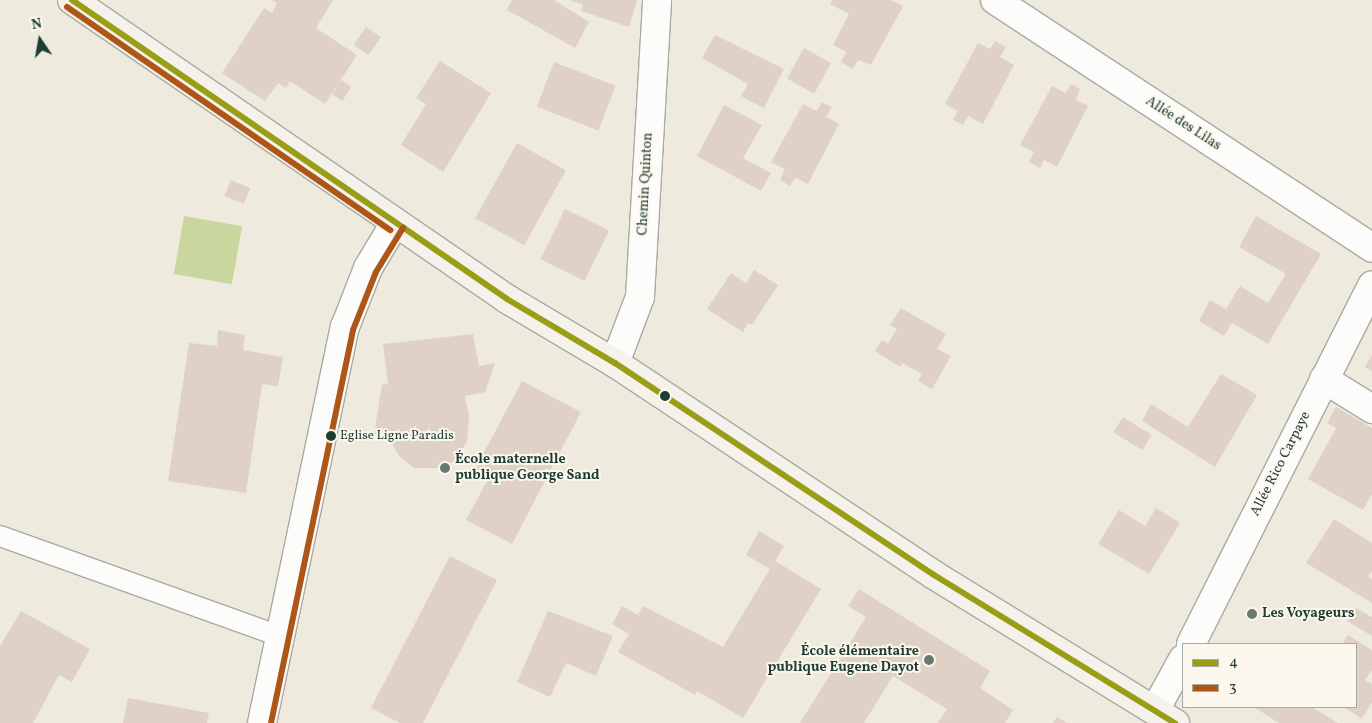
<!DOCTYPE html>
<html>
<head>
<meta charset="utf-8">
<style>
	body { margin:0 }
	#map { position:relative; width:1372px; height:723px; overflow:hidden; background:#eeeadd; font-family:Vollkorn,serif }
	div>[style] { position:absolute }
	.green>* { inset:0; background:#c9d79f; transform-origin:0 0 }
	.building>* { inset:0; background:#e0d1c7; transform-origin:0 0 }
	.roads { filter:drop-shadow(1px 0 #a9aaa2) drop-shadow(-1px 0 #a9aaa2) drop-shadow(0 1px #a9aaa2) drop-shadow(0 -1px #a9aaa2) }
	.service>* { height:20px; margin:-10px; padding:0 10px; transform-origin:10px; border-radius:10px; background:#fcfcfa }
	.minor>* { height:28px; margin:-14px; padding:0 14px; transform-origin:14px; border-radius:14px; background:#fcfcfa }
	.secondary>* { height:28px; margin:-14px; padding:0 14px; transform-origin:14px; border-radius:14px; background:#f5f2eb }
	.bus-1>* { height:6px; margin:-3px; padding:0 3px; transform-origin:3px; border-radius:3px; background:#9a9e17 }
	.bus-2>* { height:6px; margin:-3px; padding:0 3px; transform-origin:3px; border-radius:3px; background:#ad5618 }
	.dots>* { width:14px; height:14px; translate:-50% -50%; box-sizing:border-box; border:2px solid #fbf7ec; border-radius:50% }
	span { translate:-50% -50%; white-space:nowrap; text-align:center; line-height:1.15; -webkit-text-stroke:4px #fbf7ec; paint-order:stroke }
	.bus-label { font-size:13px; color:#1f3d34 }
	.left { translate:0 -50%; text-align:left }
	.street-label { font-size:14px; color:#1f3d34 }
	.poi-label { font-size:14px; color:#1f3d34; font-weight:700 }
	.right { translate:-100% -50%; text-align:right }
	.legend { position:absolute; left:1182px; top:643px; width:175px; height:65px; box-sizing:border-box; background:#fbf7ec; border:1px solid #a3ada2; margin:0; padding:6px 9px; list-style:none; font-size:15px; color:#1f3d34 }
	.legend li { display:flex; align-items:center; gap:10px; height:25px }
	.legend b { width:25px; border:1px solid #a3ada2 }
	.north { position:absolute; left:15px; top:15px; width:50px; height:50px; -webkit-text-stroke:4px #fbf7ec; paint-order:stroke; rotate:348deg; font-size:14px; font-weight:700; line-height:20px; text-align:center; color:#1f3d34 }
	.north::after { content:''; display:block; margin:auto; width:18px; height:22px; background:#1f3d34; clip-path:polygon(50% 0,100% 100%,50% 72%,0 100%) }
</style>
</head>
<body>
<div id="map">
	<div class="green">
		<i style="left:184px;top:216px;width:59px;height:59px;rotate:10deg"></i>
	</div>
	<div class="building">
		<i style="clip-path:polygon(272px 0,333px 0,316px 28px,357px 55px,325px 104px,290px 81px,286px 88px,278px 83px,265px 101px,222px 73px,264px 8px,272px 13px,277px 3px)"></i>
		<i style="clip-path:polygon(512px 0,554px 0,589px 22px,575px 48px,507px 10px)"></i>
		<i style="clip-path:polygon(569px 0,637px 0,629px 27px,581px 11px,583px 5px)"></i>
		<i style="clip-path:polygon(832px 0,891px 0,903px 6px,871px 65px,858px 60px,853px 69px,841px 62px,846px 52px,833px 45px,849px 14px,830px 4px)"></i>
		<i style="left:366px;top:27px;width:18px;height:22px;rotate:34deg"></i>
		<i style="clip-path:polygon(715px 35px,784px 69px,764px 108px,741px 96px,748px 84px,702px 58px)"></i>
		<i style="clip-path:polygon(995px 41px,1006px 47px,1000px 57px,1014px 65px,983px 124px,968px 116px,963px 125px,953px 120px,958px 111px,945px 104px,978px 43px,990px 49px)"></i>
		<i style="left:804px;top:48px;width:31px;height:35px;rotate:29deg"></i>
		<i style="clip-path:polygon(440px 61px,491px 93px,443px 172px,401px 145px,426px 104px,416px 98px)"></i>
		<i style="left:554px;top:62px;width:66px;height:48px;rotate:21deg"></i>
		<i style="left:341px;top:80px;width:12px;height:17px;rotate:31deg"></i>
		<i style="clip-path:polygon(1071px 84px,1080px 89px,1076px 100px,1088px 106px,1057px 167px,1044px 160px,1040px 168px,1029px 162px,1034px 152px,1020px 145px,1052px 86px,1066px 93px)"></i>
		<i style="clip-path:polygon(822px 102px,832px 107px,826px 117px,839px 124px,808px 184px,795px 178px,790px 186px,780px 180px,785px 169px,771px 162px,803px 104px,817px 111px)"></i>
		<i style="clip-path:polygon(724px 105px,762px 125px,743px 158px,771px 173px,761px 191px,697px 156px)"></i>
		<i style="left:517px;top:143px;width:56px;height:86px;rotate:29deg"></i>
		<i style="left:231px;top:180px;width:21px;height:17px;rotate:23deg"></i>
		<i style="left:565px;top:209px;width:49px;height:56px;rotate:26deg"></i>
		<i style="clip-path:polygon(1256px 216px,1321px 254px,1268px 344px,1232px 323px,1224px 336px,1199px 321px,1210px 300px,1226px 309px,1240px 286px,1268px 303px,1286px 274px,1239px 247px)"></i>
		<i style="clip-path:polygon(754px 270px,778px 285px,752px 325px,748px 323px,743px 332px,707px 309px,731px 273px,746px 283px)"></i>
		<i style="clip-path:polygon(901px 308px,946px 334px,937px 349px,951px 356px,932px 389px,918px 381px,922px 374px,902px 363px,900px 367px,875px 351px,882px 340px,888px 343px,897px 329px,890px 325px)"></i>
		<i style="clip-path:polygon(218px 330px,245px 335px,243px 350px,283px 357px,278px 386px,262px 384px,246px 493px,168px 481px,189px 343px,217px 346px)"></i>
		<i style="clip-path:polygon(473px 334px,479px 366px,495px 363px,485px 392px,465px 396px,469px 415px,467px 442px,456px 460px,441px 468px,414px 468px,399px 456px,392px 444px,391px 432px,374px 434px,382px 385px,388px 384px,383px 344px)"></i>
		<i style="clip-path:polygon(1372px 355px,1372px 371px,1365px 367px)"></i>
		<i style="clip-path:polygon(1221px 374px,1257px 395px,1215px 467px,1142px 421px,1151px 404px,1188px 427px)"></i>
		<i style="clip-path:polygon(522px 381px,581px 412px,512px 544px,466px 520px,488px 479px,474px 471px)"></i>
		<i style="clip-path:polygon(1336px 407px,1372px 428px,1372px 494px,1363px 510px,1308px 479px,1336px 428px,1327px 423px)"></i>
		<i style="left:1123px;top:417px;width:34px;height:18px;rotate:32deg"></i>
		<i style="clip-path:polygon(1156px 508px,1180px 523px,1149px 574px,1098px 544px,1119px 510px,1145px 526px)"></i>
		<i style="clip-path:polygon(1334px 519px,1372px 543px,1372px 571px,1368px 576px,1372px 579px,1372px 603px,1306px 563px)"></i>
		<i style="clip-path:polygon(759px 531px,784px 546px,775px 561px,821px 589px,743px 718px,697px 691px,695px 695px,618px 652px,629px 634px,612px 624px,622px 606px,638px 615px,643px 606px,723px 647px,770px 569px,746px 555px)"></i>
		<i style="clip-path:polygon(450px 556px,497px 580px,423px 723px,400px 723px,371px 708px)"></i>
		<i style="clip-path:polygon(859px 589px,990px 671px,980px 688px,1013px 710px,1005px 723px,938px 723px,947px 709px,893px 676px,864px 723px,800px 723px,866px 617px,848px 606px)"></i>
		<i style="clip-path:polygon(1356px 608px,1372px 617px,1372px 636px,1347px 621px)"></i>
		<i style="clip-path:polygon(21px 611px,90px 649px,72px 682px,59px 675px,33px 723px,0 723px,0 646px)"></i>
		<i style="clip-path:polygon(548px 611px,613px 636px,596px 676px,566px 663px,550px 697px,517px 682px)"></i>
		<i style="clip-path:polygon(1348px 635px,1372px 650px,1372px 670px,1365px 680px,1372px 684px,1372px 702px,1362px 719px,1344px 707px,1356px 707px,1356px 644px,1342px 644px)"></i>
		<i style="clip-path:polygon(128px 698px,209px 713px,207px 723px,123px 723px)"></i>
		<i style="clip-path:polygon(1254px 707px,1312px 707px,1338px 723px,1279px 723px)"></i>
		<i style="clip-path:polygon(1057px 717px,1067px 723px,1053px 723px)"></i>
	</div>
	<div class="roads">
		<div class="service">
			<i style="left:0;top:536px;width:296px;rotate:19.7deg"></i>
		</div>
		<div class="minor">
			<i style="left:995px;top:0;width:451px;rotate:33.3deg"></i>
			<i style="left:615px;top:363px;width:71px;rotate:-69.3deg"></i>
			<i style="left:640px;top:297px;width:297px;rotate:-86.7deg"></i>
			<i style="left:1324px;top:379px;width:57px;rotate:32deg"></i>
			<i style="left:1191px;top:644px;width:402px;rotate:-63.2deg"></i>
			<i style="left:1155px;top:710px;width:58px;rotate:-61.2deg"></i>
			<i style="left:262px;top:723px;width:405px;rotate:-78.2deg"></i>
			<i style="left:345px;top:327px;width:63px;rotate:-68.7deg"></i>
			<i style="left:368px;top:268px;width:52px;rotate:-59deg"></i>
		</div>
		<div class="secondary">
			<i style="left:72px;top:0;width:528px;rotate:34.5deg"></i>
			<i style="left:507px;top:299px;width:126px;rotate:30.7deg"></i>
			<i style="left:615px;top:363px;width:383px;rotate:33.6deg"></i>
			<i style="left:934px;top:575px;width:283px;rotate:31.6deg"></i>
		</div>
	</div>
	<div class="bus-1">
		<i style="left:72px;top:0;width:528px;rotate:34.5deg"></i>
		<i style="left:507px;top:299px;width:126px;rotate:30.7deg"></i>
		<i style="left:615px;top:363px;width:383px;rotate:33.6deg"></i>
		<i style="left:934px;top:575px;width:283px;rotate:31.6deg"></i>
	</div>
	<div class="bus-2">
		<i style="left:67px;top:7px;width:393px;rotate:34.6deg"></i>
		<i style="left:271px;top:723px;width:401px;rotate:-78.2deg"></i>
		<i style="left:353px;top:330px;width:62px;rotate:-68.4deg"></i>
		<i style="left:376px;top:272px;width:52px;rotate:-58.5deg"></i>
	</div>
	<div class="dots">
		<i style="left:665px;top:396px;background:#1f3d34"></i>
		<i style="left:331px;top:436px;background:#1f3d34"></i>
		<i style="left:445px;top:468px;background:#677a6f"></i>
		<i style="left:1252px;top:614px;background:#677a6f"></i>
		<i style="left:929px;top:660px;background:#677a6f"></i>
	</div>
	<div class="bus-label">
		<span class="left" style="left:340px;top:436px">Eglise Ligne Paradis</span>
	</div>
	<div class="street-label">
		<span style="left:1183px;top:124px;rotate:33deg">Allée des Lilas</span>
		<span style="left:646px;top:184px;rotate:-87deg">Chemin Quinton</span>
		<span style="left:1281px;top:464px;rotate:-63deg">Allée Rico Carpaye</span>
	</div>
	<div class="poi-label">
		<span class="left" style="left:455px;top:468px">École maternelle<br>publique George Sand</span>
		<span class="left" style="left:1262px;top:614px">Les Voyageurs</span>
		<span class="right" style="left:919px;top:660px">École élémentaire<br>publique Eugene Dayot</span>
	</div>
	<ul class="legend">
	<li><b style="height:6px;background:#9a9e17"></b>4</li>
	<li><b style="height:6px;background:#ad5618"></b>3</li>
	</ul>
	<div class="north">N</div>
</div>
</body>
</html>
